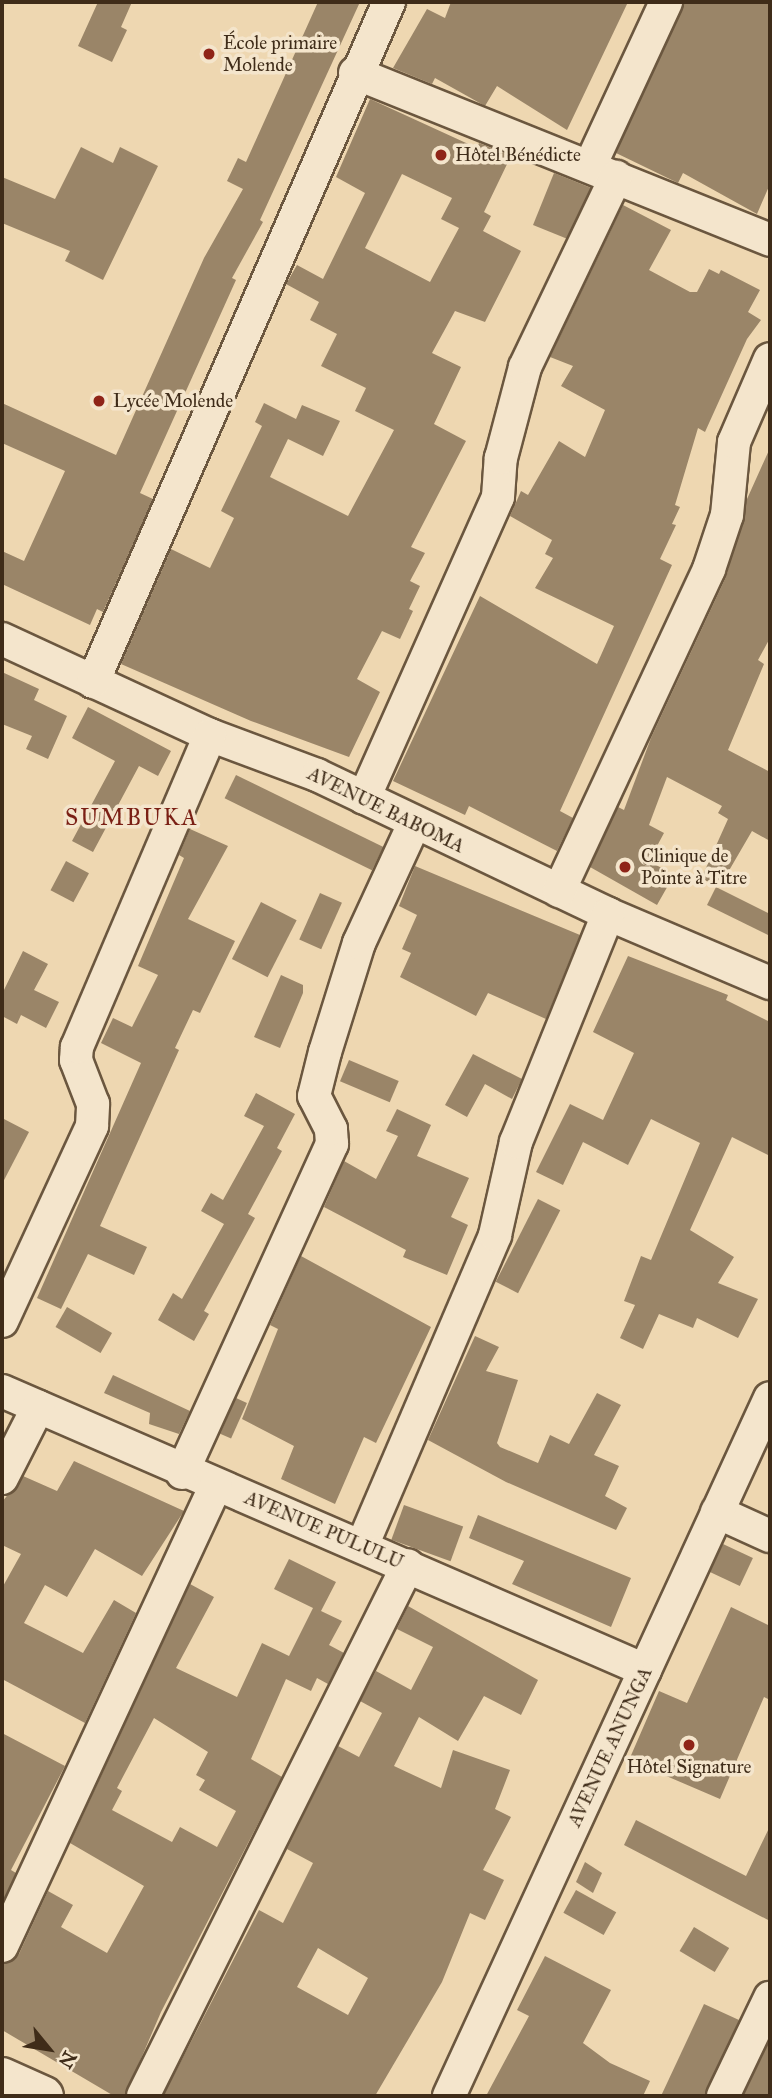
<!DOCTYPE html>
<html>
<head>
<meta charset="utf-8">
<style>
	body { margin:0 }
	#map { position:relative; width:772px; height:2098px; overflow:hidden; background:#eed7b1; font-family:"IM FELL Great Primer",serif }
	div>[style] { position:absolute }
	.building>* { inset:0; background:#9a8568; transform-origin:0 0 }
	.roads { filter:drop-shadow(2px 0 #6b573f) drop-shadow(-2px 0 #6b573f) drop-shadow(0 2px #6b573f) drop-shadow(0 -2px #6b573f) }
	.street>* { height:32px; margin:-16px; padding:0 16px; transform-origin:16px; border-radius:16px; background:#f4e5cc }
	.secondary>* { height:38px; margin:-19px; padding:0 19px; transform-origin:19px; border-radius:19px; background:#f4e5cc }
	.dots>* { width:19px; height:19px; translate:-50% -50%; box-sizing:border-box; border:4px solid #f4e5cc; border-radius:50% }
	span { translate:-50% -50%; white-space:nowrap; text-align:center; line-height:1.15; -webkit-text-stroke:7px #f4e5cc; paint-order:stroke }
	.poi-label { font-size:19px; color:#3f2c19 }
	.left { translate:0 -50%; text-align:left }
	.street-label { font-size:19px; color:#3f2c19 }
	.quarter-label { font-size:23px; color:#7a1f14; letter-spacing:2px }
	.frame { position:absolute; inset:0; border:4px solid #3f2c19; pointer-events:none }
	.north { position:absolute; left:14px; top:2014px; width:70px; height:70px; -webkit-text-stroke:5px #f4e5cc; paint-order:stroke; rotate:120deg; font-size:19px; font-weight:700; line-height:28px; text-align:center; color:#3f2c19 }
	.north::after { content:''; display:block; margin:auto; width:24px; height:32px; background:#3f2c19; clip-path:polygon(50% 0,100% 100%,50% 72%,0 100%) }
</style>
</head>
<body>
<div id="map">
	<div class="building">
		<i style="clip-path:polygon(98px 2px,132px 2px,121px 27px,127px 30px,112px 62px,78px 46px)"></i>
		<i style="clip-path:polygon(318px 2px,360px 2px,260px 220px,263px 222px,232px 278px,236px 280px,140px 493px,153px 499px,103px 612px,97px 609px,90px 625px,2px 584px,2px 551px,24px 561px,65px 471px,2px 443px,2px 403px,116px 455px,204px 258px,243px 189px,227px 181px,238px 158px,246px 162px)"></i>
		<i style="clip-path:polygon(451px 2px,628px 2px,567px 130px,497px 86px,485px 106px,435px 78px,432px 84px,393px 68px,427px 9px,445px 18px)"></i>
		<i style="clip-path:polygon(684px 2px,770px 2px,770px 184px,757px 214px,683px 173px,678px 183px,616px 153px)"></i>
		<i style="clip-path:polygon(evenodd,370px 99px,477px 148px,479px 143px,511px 156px,484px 212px,491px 216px,483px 231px,521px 251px,485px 322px,455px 311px,432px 353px,461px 367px,434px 424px,466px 441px,411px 547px,425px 553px,410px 581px,420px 586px,409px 609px,413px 611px,400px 639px,382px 631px,357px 679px,380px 692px,349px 757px,251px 721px,121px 664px,171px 549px,210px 568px,234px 518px,221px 511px,262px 426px,255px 422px,264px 403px,296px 419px,302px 405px,340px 421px,323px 456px,288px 439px,270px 477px,348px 516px,394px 430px,355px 411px,366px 388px,321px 366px,337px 334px,310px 320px,319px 302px,286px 284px,297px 265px,323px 279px,365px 193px,336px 177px,370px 99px,402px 174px,452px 198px,441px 219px,459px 228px,430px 282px,365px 248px,402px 174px)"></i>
		<i style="clip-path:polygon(81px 147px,113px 163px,120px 147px,158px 166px,103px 280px,65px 261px,70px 251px,2px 223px,2px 177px,55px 199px)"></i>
		<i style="left:554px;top:173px;width:40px;height:56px;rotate:22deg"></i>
		<i style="clip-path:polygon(623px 205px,671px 230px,649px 270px,690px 292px,697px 292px,709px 269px,719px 274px,721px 270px,760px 290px,748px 312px,761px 320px,747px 339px,705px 432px,698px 428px,675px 505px,680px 507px,672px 524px,676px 525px,660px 559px,672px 565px,560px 811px,573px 818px,557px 851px,469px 806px,465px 815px,393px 781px,480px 596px,597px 664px,614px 626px,535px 588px,553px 558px,545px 554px,552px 540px,510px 516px,521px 491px,528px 495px,559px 441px,585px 457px,605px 410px,561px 386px,573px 366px,550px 357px)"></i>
		<i style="clip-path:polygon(770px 448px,770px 638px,758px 660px,764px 664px,728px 750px,770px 772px,770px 841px,752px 831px,720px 886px,701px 879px,728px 819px,718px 813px,722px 806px,667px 777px,649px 825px,664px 833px,649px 861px,674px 875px,657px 905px,590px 867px,618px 807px,624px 810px,651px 738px,726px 577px,747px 499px)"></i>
		<i style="clip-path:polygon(2px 672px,39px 689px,34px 700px,67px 716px,48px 759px,26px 749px,32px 736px,2px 724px)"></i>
		<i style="clip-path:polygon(88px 707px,171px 751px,158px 776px,139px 766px,93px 852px,72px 841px,115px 761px,72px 738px)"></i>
		<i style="left:236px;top:775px;width:164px;height:26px;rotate:26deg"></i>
		<i style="clip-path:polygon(190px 829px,228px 846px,188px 919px,235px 941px,200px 1013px,193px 1010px,175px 1048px,179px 1050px,100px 1226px,147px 1247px,134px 1275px,88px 1254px,61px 1309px,37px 1298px,141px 1063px,101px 1043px,113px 1018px,132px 1027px,158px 975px,138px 966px,184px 858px,179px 855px)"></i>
		<i style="left:66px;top:861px;width:26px;height:33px;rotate:28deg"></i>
		<i style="clip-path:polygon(415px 866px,580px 935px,546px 1019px,488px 993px,476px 1016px,400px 977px,411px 953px,402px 949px,417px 915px,399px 906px)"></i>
		<i style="clip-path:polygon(716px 887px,770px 914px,770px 936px,707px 905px)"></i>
		<i style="left:320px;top:893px;width:24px;height:51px;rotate:24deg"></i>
		<i style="left:261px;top:902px;width:40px;height:64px;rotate:27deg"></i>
		<i style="clip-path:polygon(23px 951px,48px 964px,34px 990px,59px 1002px,46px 1028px,21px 1015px,17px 1024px,2px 1016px,2px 994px)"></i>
		<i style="clip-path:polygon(628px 956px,728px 995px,726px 1000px,770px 1022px,770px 1156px,732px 1137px,690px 1230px,734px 1257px,718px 1283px,758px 1299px,738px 1338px,697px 1318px,693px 1328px,659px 1314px,643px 1349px,620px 1338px,635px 1305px,624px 1301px,641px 1256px,651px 1260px,700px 1143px,651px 1119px,628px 1165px,583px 1142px,563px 1185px,536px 1172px,570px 1104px,603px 1120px,634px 1053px,593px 1032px)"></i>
		<i style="clip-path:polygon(281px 975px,303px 985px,303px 993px,280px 1048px,254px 1037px)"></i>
		<i style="clip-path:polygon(473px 1054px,522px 1079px,512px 1099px,485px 1084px,467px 1117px,445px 1105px)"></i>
		<i style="left:349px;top:1060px;width:54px;height:23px;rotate:23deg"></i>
		<i style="clip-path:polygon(256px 1093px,295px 1114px,277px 1148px,282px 1151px,248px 1214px,255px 1218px,204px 1311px,209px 1314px,194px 1341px,158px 1320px,173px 1293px,182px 1299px,224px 1224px,201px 1211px,211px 1193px,223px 1200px,264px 1126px,244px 1116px)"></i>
		<i style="clip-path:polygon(397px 1109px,431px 1125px,417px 1156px,469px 1178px,451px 1217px,468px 1225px,447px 1275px,403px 1257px,406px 1250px,324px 1207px,344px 1161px,376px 1179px,398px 1136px,386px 1131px)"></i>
		<i style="clip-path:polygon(2px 1118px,29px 1132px,2px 1184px)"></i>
		<i style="left:538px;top:1199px;width:25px;height:93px;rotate:27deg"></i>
		<i style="clip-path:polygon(301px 1256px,431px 1327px,376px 1443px,364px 1437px,335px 1504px,281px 1479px,294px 1446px,242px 1419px,278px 1329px,270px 1325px)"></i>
		<i style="left:67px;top:1307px;width:52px;height:23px;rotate:30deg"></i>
		<i style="clip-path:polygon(475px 1336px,499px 1347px,486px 1371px,518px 1380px,497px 1443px,500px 1447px,538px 1463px,550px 1435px,569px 1444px,597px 1393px,621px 1405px,594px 1455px,619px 1466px,605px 1496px,627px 1508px,616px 1530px,506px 1482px,428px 1440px)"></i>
		<i style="clip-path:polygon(113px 1375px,190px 1411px,179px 1434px,149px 1424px,150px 1413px,104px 1393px)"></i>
		<i style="left:236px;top:1398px;width:12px;height:39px;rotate:24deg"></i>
		<i style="clip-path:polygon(74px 1461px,184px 1511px,142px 1576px,95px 1549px,67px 1597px,45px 1585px,24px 1623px,83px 1653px,114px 1600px,136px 1613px,85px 1723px,2px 1679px,2px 1588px,21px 1554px,2px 1545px,2px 1502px,23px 1476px,57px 1491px)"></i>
		<i style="left:404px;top:1505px;width:63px;height:37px;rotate:20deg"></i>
		<i style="clip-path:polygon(478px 1515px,631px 1578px,611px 1627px,512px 1584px,524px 1561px,469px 1538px)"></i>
		<i style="left:723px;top:1544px;width:33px;height:31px;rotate:25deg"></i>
		<i style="clip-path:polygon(evenodd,289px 1559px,336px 1582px,321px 1611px,342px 1621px,329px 1645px,344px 1653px,328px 1684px,317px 1678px,311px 1691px,286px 1679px,251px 1759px,282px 1777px,161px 2012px,125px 2096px,114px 2096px,2px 2030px,2px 1964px,19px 1954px,48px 1891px,73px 1905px,61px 1927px,107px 1953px,144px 1886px,70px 1843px,190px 1584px,214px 1597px,176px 1668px,237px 1697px,262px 1643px,289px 1656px,313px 1608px,274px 1589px,289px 1559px,154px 1718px,208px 1752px,196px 1775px,205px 1780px,199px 1790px,236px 1811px,217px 1847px,180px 1827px,172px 1842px,112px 1810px,122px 1791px,117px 1788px,154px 1718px)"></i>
		<i style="clip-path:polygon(evenodd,408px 1606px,538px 1680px,521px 1715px,484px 1696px,458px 1741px,419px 1717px,394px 1766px,441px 1788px,453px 1750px,510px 1770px,495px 1809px,511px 1817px,483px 1870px,504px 1880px,485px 1920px,470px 1913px,442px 1982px,375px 2096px,163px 2096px,259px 1910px,283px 1923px,313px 1863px,287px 1849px,338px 1746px,359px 1757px,382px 1713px,360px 1701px,376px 1671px,411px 1690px,433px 1647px,397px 1629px,408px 1606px,318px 1948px,368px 1978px,348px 2015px,297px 1987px,318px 1948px)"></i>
		<i style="clip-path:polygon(731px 1607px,770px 1626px,770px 1700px,764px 1697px,720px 1799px,629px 1760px,659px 1691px,687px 1703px)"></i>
		<i style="clip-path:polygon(2px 1733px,65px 1766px,11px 1870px,16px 1873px,2px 1903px)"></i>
		<i style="clip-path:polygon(636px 1820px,746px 1876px,770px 1826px,770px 1921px,624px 1845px)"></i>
		<i style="clip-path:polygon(585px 1862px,602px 1873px,593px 1893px,576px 1882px)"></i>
		<i style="left:576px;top:1890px;width:46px;height:26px;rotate:29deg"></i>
		<i style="left:694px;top:1927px;width:41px;height:28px;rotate:31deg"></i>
		<i style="clip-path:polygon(545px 1956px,611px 1990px,583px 2043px,610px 2063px,650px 2081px,643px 2096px,486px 2096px,529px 2016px,517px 2010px)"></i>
		<i style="clip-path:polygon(704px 2004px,739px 2020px,705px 2096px,661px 2096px)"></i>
		<i style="clip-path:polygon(770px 2040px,770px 2096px,743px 2096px)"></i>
	</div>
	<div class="roads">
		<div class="street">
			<i style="left:355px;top:73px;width:447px;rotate:21.9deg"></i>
			<i style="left:590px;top:166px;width:181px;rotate:-65.1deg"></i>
			<i style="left:2px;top:639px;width:229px;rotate:24.8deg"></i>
			<i style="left:210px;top:735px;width:114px;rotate:20.5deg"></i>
			<i style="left:317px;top:775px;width:322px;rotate:25.5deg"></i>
			<i style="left:608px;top:914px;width:176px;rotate:23.1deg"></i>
			<i style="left:93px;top:682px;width:742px;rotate:-66.48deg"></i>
			<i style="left:364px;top:798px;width:329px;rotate:-66deg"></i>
			<i style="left:498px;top:497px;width:39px;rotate:-86deg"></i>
			<i style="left:501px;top:458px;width:94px;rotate:-75.2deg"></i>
			<i style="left:525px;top:367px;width:211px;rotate:-64.4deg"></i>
			<i style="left:559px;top:891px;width:355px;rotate:-65deg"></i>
			<i style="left:709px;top:569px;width:57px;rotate:-71.6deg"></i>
			<i style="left:727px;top:515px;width:73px;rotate:-84.5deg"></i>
			<i style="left:734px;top:442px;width:90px;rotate:-66.6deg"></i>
			<i style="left:2px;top:1321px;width:215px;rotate:-65.2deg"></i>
			<i style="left:92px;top:1126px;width:22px;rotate:-87deg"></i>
			<i style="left:93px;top:1104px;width:47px;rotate:-111.1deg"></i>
			<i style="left:76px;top:1060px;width:13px;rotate:-86deg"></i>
			<i style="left:77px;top:1047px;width:339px;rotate:-66.9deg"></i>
			<i style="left:2px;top:1391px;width:701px;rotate:23.46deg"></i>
			<i style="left:182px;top:1473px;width:362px;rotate:-65.5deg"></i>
			<i style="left:332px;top:1144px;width:15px;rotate:-94deg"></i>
			<i style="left:331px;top:1129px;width:37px;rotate:-117deg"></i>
			<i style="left:314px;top:1096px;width:45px;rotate:-76deg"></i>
			<i style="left:325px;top:1052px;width:114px;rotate:-72.7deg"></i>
			<i style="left:359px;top:943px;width:131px;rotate:-65.2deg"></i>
			<i style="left:2px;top:1478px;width:80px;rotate:-63.1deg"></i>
			<i style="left:717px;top:1512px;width:58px;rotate:24.4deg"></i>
			<i style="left:362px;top:1546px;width:338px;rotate:-66.8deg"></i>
			<i style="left:495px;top:1235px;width:95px;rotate:-77.3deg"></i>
			<i style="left:516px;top:1142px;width:246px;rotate:-68deg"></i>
			<i style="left:2px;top:1946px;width:508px;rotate:-65.1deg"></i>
			<i style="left:143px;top:2096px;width:593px;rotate:-63.48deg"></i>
			<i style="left:449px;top:2096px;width:768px;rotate:-65.3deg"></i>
			<i style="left:723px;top:2096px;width:109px;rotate:-64.4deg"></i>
		</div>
		<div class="secondary">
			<i style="left:2px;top:2077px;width:46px;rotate:24.3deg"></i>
		</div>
	</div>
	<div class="dots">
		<i style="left:209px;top:54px;background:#8f2418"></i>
		<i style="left:441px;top:155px;background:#8f2418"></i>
		<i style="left:99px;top:401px;background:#8f2418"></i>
		<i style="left:625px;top:867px;background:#8f2418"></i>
		<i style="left:689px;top:1745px;background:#8f2418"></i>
	</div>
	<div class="poi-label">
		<span class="left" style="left:223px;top:54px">École primaire<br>Molende</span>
		<span class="left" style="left:455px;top:155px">Hôtel Bénédicte</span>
		<span class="left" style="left:113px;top:401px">Lycée Molende</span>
		<span class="left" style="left:641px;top:867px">Clinique de<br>Pointe à Titre</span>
		<span style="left:689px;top:1767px">Hôtel Signature</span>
	</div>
	<div class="street-label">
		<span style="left:386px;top:810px;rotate:26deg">AVENUE BABOMA</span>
		<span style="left:324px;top:1530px;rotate:23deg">AVENUE PULULU</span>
		<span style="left:610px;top:1747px;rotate:-65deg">AVENUE ANUNGA</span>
	</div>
	<div class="quarter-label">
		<span style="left:132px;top:817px">SUMBUKA</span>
	</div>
	<div class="frame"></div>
	<div class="north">N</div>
</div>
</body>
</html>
